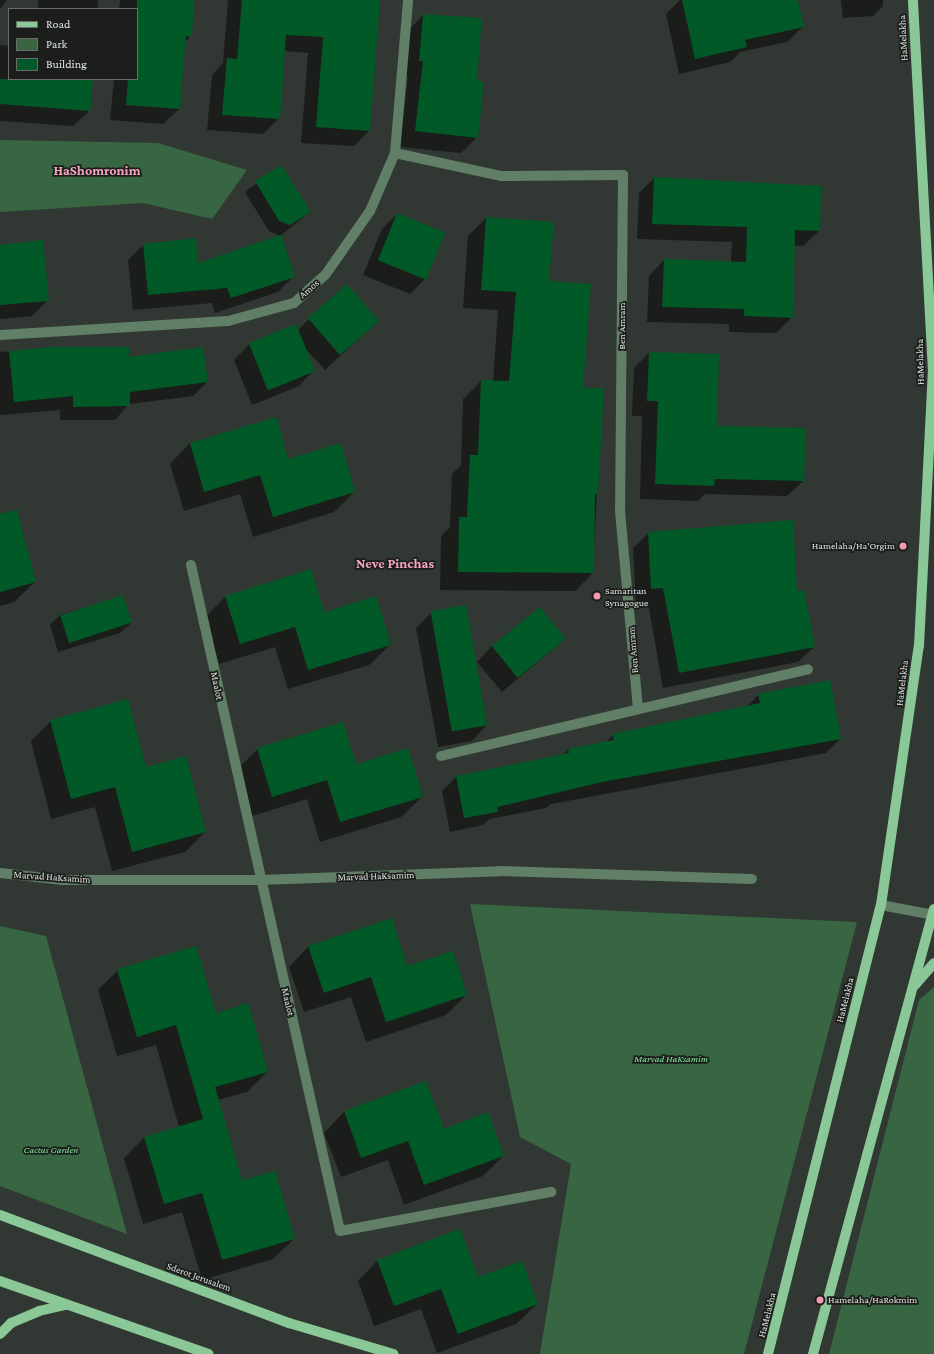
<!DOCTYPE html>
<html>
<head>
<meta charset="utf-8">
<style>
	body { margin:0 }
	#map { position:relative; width:934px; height:1354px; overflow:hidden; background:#313732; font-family:"Crimson Pro",serif }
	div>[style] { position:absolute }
	.green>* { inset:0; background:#386643 }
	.shadow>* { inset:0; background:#0007; transform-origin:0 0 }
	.building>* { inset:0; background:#005926; transform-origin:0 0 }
	.minor>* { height:10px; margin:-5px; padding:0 5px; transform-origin:5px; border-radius:5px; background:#617f67 }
	.major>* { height:10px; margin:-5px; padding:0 5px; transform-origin:5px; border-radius:5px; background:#8ac997 }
	.dots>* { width:11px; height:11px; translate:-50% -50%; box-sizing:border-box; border:2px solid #1b1e1b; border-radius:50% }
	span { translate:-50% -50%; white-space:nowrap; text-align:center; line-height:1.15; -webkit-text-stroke:3.5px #1b1e1b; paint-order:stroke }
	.street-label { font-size:10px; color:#dee2df }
	.poi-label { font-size:10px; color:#dee2df }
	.right { translate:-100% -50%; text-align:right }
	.left { translate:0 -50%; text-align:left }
	.park-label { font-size:10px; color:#84e89b; font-style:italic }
	.district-label { font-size:14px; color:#f6a5be; font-weight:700 }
	.legend { position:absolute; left:8px; top:8px; width:130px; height:72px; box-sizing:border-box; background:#1b1e1b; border:1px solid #696c69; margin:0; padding:5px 7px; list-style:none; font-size:12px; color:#dee2df }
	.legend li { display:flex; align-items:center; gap:8px; height:20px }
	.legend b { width:20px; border:1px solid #696c69 }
</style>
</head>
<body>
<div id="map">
	<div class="green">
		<i style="clip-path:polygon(0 140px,158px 143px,247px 170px,212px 219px,143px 203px,0 212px)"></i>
		<i style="clip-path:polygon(470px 904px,857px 922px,744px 1354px,540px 1354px,571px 1164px,520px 1137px)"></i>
		<i style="clip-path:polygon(0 926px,46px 936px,127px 1234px,0 1186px)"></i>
		<i style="clip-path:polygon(934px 987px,934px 1354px,829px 1354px,919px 1000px)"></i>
	</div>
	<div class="shadow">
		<i style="clip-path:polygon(0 0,7px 0,0 9px)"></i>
		<i style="left:38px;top:0;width:60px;height:9px"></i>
		<i style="clip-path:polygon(120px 0,193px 0,191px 36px,184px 43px,179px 109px,163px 124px,110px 120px,114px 79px,137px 79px,137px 9px,119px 9px)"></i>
		<i style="clip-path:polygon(228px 0,379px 0,369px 131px,354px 146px,301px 143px,308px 53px,284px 51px,279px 118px,263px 134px,207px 130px,212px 75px,223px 63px)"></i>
		<i style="clip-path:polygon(680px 0,797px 0,803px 27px,787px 42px,740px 52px,730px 62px,679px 74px,666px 14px)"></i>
		<i style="clip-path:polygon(841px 0,883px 0,883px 6px,873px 16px,843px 18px)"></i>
		<i style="clip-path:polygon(423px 15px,476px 82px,477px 137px,461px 153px,400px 147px,408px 76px,404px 76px,408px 31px)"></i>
		<i style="clip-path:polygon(0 45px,9px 46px,9px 79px,92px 79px,89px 111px,73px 126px,0 121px)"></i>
		<i style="clip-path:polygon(281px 166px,310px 212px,280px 236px,269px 231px,245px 192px)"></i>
		<i style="clip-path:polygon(654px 178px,819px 231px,803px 246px,794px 246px,792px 317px,776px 333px,729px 332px,729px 324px,647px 322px,649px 276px,664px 260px,731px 262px,732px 242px,637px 239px,639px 193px)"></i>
		<i style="clip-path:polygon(397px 214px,426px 278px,410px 294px,363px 275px,382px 229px)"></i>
		<i style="clip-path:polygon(486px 218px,548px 282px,582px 389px,602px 389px,593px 573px,575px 591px,440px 590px,441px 536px,450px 527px,452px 474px,461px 465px,463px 399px,481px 381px,493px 381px,498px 310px,463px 308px,468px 236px)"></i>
		<i style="clip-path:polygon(144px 244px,197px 264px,294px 276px,278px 292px,215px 313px,212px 303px,133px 310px,128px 260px)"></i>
		<i style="clip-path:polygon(0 245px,48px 300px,32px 316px,0 319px)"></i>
		<i style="clip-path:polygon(309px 319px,378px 321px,325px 370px,305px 348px,314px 370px,299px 386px,252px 405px,234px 360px,249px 345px,298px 330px)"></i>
		<i style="clip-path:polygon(52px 348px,128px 358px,207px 382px,193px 396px,129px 404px,115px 420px,60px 420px,60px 410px,0 415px,0 352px)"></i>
		<i style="clip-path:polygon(649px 353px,716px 427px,803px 481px,787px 496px,705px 494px,698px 501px,640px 499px,642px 416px,632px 416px,634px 368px)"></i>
		<i style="clip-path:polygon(190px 443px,288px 461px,354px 492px,334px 512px,253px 537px,240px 494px,184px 511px,170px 464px)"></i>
		<i style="clip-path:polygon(0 515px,35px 582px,14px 602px,0 606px)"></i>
		<i style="clip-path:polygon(649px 533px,796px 592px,814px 647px,798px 662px,663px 688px,648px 603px,636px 604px,633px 548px)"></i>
		<i style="clip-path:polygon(123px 596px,131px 623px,120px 633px,58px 652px,50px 625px,60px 615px)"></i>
		<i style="clip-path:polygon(226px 596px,323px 613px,390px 645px,369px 665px,288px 689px,275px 647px,219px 664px,205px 617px)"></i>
		<i style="clip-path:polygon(465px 606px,487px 725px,472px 741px,438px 747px,416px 628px,431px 613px)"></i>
		<i style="clip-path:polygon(565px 639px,502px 692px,477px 662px,492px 646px)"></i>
		<i style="clip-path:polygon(759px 694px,840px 739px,826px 753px,551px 804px,546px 808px,490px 819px,483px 825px,450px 832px,442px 791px,456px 777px,562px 756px,568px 750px,605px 743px,613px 735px,747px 707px)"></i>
		<i style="clip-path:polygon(51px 721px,145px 768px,205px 832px,185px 852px,112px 871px,95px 807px,51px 819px,31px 741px)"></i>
		<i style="clip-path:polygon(258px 749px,355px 766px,422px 797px,401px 817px,320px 842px,307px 799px,252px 816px,237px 769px)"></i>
		<i style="clip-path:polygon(309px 946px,407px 968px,466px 995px,446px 1015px,366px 1042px,351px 997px,304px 1012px,289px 967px)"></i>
		<i style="clip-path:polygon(118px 970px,215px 1014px,267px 1072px,247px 1092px,218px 1100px,242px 1182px,294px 1239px,273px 1259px,202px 1280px,182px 1212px,143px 1224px,124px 1158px,145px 1137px,179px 1127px,156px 1045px,117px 1056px,98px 990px)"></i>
		<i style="clip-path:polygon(426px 1082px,443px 1130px,503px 1156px,483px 1176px,404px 1205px,388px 1160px,341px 1177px,324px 1133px,344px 1112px)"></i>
		<i style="clip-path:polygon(378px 1260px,477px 1279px,537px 1304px,516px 1324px,437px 1353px,421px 1309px,374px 1326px,358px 1281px)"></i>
	</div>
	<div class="building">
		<i style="clip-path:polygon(137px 0,194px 0,192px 37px,186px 36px,180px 109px,126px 105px,128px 79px,137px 79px)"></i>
		<i style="clip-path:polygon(242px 0,380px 0,370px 131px,316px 127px,323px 37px,286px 35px,280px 119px,222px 115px,227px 58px,237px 59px)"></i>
		<i style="clip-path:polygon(682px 0,798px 0,804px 27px,745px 40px,747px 47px,695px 59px)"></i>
		<i style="clip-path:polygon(423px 14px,482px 18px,477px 81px,484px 82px,478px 138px,415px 131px,423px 61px,419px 61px)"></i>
		<i style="clip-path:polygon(0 79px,93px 79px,90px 111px,0 104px)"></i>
		<i style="clip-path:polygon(281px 165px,311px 212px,290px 225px,279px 221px,255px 181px)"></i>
		<i style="clip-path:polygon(654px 177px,821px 186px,820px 231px,795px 230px,793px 318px,744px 316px,744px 309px,662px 307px,664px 259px,746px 262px,747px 227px,652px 224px)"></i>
		<i style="left:397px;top:213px;width:52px;height:51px;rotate:22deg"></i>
		<i style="clip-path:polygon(486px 217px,554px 222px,549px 281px,591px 284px,583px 388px,604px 388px,598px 494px,595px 494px,594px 573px,458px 572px,459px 517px,467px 517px,470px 455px,478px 455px,481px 380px,509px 381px,516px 292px,481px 290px)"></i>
		<i style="clip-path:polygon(281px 235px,295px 277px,231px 298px,227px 288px,148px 295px,143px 244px,196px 238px,198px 263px)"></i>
		<i style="clip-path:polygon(43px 240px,49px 301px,0 305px,0 245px)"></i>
		<i style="left:347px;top:284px;width:49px;height:52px;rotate:49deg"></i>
		<i style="left:296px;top:324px;width:51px;height:51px;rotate:68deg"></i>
		<i style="clip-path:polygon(52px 347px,129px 347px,129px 357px,203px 347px,208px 382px,130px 392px,130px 406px,73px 407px,73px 396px,14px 402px,9px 351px)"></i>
		<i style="clip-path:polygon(649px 352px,719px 354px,717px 426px,806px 428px,804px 481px,715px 479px,714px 486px,655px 484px,658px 401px,647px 401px)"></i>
		<i style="clip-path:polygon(276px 417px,288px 459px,341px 443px,355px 492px,273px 517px,260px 475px,204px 492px,190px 443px)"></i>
		<i style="clip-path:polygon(17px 510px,36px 582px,0 592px,0 514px)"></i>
		<i style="clip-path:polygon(793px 520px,797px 591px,804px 590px,815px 647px,679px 673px,663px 588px,651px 589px,648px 532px)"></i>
		<i style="clip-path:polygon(311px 569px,324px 612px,376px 596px,391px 645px,308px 670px,295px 627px,240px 644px,225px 596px)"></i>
		<i style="left:123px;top:595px;width:29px;height:66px;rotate:72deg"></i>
		<i style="left:466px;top:605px;width:122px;height:36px;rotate:80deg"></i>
		<i style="left:540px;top:607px;width:41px;height:62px;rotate:51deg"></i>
		<i style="clip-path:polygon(830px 680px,841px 739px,602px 782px,497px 807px,498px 812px,464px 818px,456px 776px,569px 753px,568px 749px,614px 740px,612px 734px,760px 703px,758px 694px)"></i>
		<i style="clip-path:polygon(128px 699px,146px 767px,186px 756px,206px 832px,132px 852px,115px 787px,71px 799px,50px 720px)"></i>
		<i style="clip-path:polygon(343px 722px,356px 764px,408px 748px,423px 797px,340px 822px,327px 780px,272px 797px,257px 748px)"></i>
		<i style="clip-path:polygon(392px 918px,407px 966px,453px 951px,467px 995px,386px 1022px,371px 977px,324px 993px,308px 946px)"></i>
		<i style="clip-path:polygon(196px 946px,216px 1013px,248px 1003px,268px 1072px,215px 1087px,242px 1180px,275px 1171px,295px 1239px,222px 1260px,202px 1193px,164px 1204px,144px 1137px,203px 1119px,176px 1025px,137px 1037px,117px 969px)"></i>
		<i style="clip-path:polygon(426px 1081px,444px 1129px,488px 1112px,504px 1156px,424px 1185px,408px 1141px,361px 1158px,344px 1111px)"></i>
		<i style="clip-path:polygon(460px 1229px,478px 1277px,522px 1261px,538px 1304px,458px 1334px,441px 1289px,394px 1306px,377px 1260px)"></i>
	</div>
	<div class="minor">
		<i style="left:395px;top:153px;width:108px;rotate:12.2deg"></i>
		<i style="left:501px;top:176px;width:122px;rotate:-0.5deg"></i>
		<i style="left:623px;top:175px;width:336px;rotate:90.5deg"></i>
		<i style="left:620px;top:511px;width:197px;rotate:84.8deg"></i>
		<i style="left:0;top:335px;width:228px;rotate:-3.5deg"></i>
		<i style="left:228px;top:321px;width:68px;rotate:-15.3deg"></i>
		<i style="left:294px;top:303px;width:43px;rotate:-42.2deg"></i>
		<i style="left:326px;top:274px;width:77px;rotate:-55.1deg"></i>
		<i style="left:370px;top:211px;width:63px;rotate:-66.7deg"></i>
		<i style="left:395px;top:153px;width:154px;rotate:-85.1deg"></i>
		<i style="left:191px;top:565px;width:682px;rotate:77.39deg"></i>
		<i style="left:340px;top:1231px;width:215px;rotate:-10.5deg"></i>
		<i style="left:441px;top:756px;width:377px;rotate:-13.3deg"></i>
		<i style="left:0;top:873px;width:63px;rotate:6.3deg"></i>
		<i style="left:63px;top:880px;width:197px"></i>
		<i style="left:260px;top:880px;width:240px;rotate:-2.1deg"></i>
		<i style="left:500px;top:871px;width:252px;rotate:1.8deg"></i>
		<i style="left:881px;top:905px;width:54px;rotate:10.7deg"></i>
	</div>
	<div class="major">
		<i style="left:915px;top:985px;width:29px;rotate:-49deg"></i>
		<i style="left:0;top:1215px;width:309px;rotate:20.5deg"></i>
		<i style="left:289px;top:1323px;width:109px;rotate:16.6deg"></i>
		<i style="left:0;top:1281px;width:221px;rotate:19.3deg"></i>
		<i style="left:0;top:1334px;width:16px;rotate:-45deg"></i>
		<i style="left:11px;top:1323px;width:30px;rotate:-23deg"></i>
		<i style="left:39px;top:1311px;width:27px;rotate:-13deg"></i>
		<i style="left:768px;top:1354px;width:463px;rotate:-75.9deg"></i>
		<i style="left:881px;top:905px;width:262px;rotate:-81.7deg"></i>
		<i style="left:919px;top:646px;width:275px;rotate:-87.1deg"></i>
		<i style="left:933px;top:371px;width:372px;rotate:-93.1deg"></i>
		<i style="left:813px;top:1354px;width:461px;rotate:-74.8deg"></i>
	</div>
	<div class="dots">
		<i style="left:903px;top:546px;background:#f09ab4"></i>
		<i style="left:597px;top:596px;background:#f09ab4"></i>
		<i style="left:820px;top:1300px;background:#f09ab4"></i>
	</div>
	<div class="street-label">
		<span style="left:903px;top:38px;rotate:-93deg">HaMelakha</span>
		<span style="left:309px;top:289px;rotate:-41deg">Amos</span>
		<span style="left:622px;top:326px;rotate:-90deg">Ben Amram</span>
		<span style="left:920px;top:362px;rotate:-91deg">HaMelakha</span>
		<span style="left:633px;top:650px;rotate:-95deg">Ben Amram</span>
		<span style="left:902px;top:683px;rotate:-83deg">HaMelakha</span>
		<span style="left:217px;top:686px;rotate:78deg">Maalot</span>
		<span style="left:376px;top:876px;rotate:-2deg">Marvad HaKsamim</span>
		<span style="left:52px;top:877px;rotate:4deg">Marvad HaKsamim</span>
		<span style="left:845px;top:1000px;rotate:-76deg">HaMelakha</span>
		<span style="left:288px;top:1002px;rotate:77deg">Maalot</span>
		<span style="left:199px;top:1277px;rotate:20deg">Sderot Jerusalem</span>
		<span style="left:767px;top:1315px;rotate:-76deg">HaMelakha</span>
	</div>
	<div class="poi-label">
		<span class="right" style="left:895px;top:546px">Hamelaha/Ha'Orgim</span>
		<span class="left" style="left:605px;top:596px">Samaritan<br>Synagogue</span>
		<span class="left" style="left:828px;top:1300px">Hamelaha/HaRokmim</span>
	</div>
	<div class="park-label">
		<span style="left:671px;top:1059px">Marvad HaKsamim</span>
		<span style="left:51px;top:1150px">Cactus Garden</span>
	</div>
	<div class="district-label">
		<span style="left:97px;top:170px">HaShomronim</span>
		<span style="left:395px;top:563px">Neve Pinchas</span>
	</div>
	<ul class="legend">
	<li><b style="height:5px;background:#8ac997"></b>Road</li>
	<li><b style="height:11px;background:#386643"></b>Park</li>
	<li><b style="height:11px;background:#005926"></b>Building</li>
	</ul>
</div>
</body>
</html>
